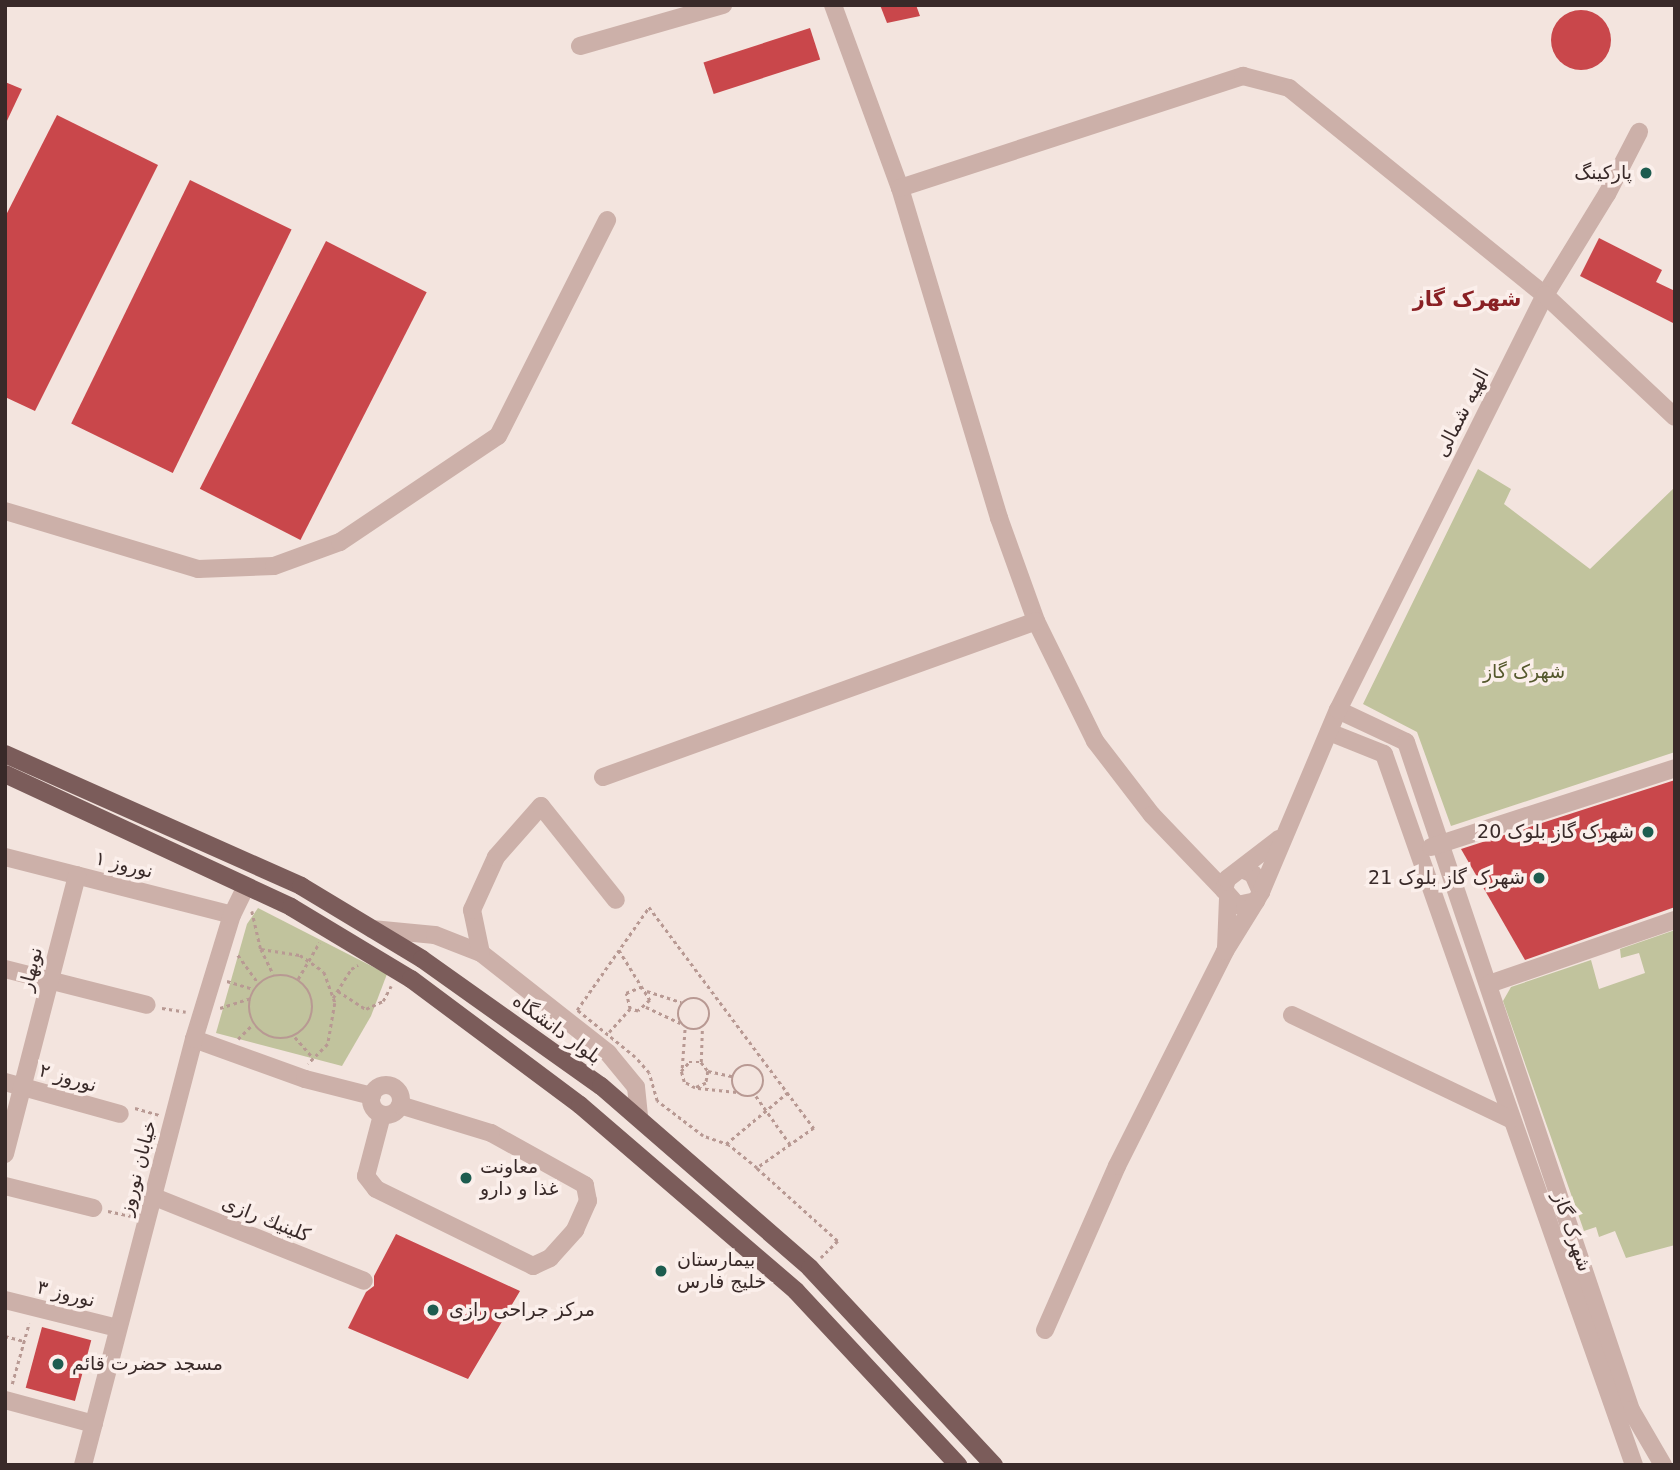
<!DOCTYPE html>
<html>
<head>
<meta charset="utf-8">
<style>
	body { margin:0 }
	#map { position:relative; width:1680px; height:1470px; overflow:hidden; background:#f3e4de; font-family:"DejaVu Sans",Cairo,sans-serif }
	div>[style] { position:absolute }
	.green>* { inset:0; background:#c1c39d }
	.building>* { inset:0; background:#c9474b; transform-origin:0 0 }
	.round { border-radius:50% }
	.path>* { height:2.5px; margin-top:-1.25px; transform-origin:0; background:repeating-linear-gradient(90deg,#b89993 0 3.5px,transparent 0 7px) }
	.path>.ring { margin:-1.25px; padding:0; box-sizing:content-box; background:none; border:2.5px solid #b89993; border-radius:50% }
	.minor>* { height:18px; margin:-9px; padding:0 9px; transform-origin:9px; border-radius:9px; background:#ccb0a9 }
	.minor>.ring { margin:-9px; padding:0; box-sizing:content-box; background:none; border:18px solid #ccb0a9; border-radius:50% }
	.major>* { height:18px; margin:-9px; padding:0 9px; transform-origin:9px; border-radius:9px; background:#7b5c5a }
	.dots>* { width:19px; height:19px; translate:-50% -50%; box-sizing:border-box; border:4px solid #fbefeb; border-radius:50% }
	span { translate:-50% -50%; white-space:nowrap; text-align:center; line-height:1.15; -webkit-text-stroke:7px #fbefeb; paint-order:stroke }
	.poi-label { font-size:19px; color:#392a29 }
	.right { translate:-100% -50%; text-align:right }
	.left { translate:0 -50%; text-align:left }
	.street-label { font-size:19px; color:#392a29 }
	.park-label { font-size:19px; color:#54582c }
	.neighbourhood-label { font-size:21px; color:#8a2024; font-weight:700 }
	.frame { position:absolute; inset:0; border:7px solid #392a29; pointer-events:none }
</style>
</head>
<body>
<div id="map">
	<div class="green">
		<i style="clip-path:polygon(1478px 469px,1511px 489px,1504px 504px,1590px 569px,1675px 487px,1675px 752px,1451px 826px,1417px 732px,1363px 704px)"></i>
		<i style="clip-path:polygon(258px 908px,387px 974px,371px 1016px,342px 1066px,216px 1033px,247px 924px)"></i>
		<i style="clip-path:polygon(1675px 930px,1675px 1245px,1626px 1258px,1615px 1231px,1599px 1237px,1596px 1227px,1584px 1231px,1503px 1001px,1511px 987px,1591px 960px,1599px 989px,1645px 973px,1639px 953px,1621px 958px,1620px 949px)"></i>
	</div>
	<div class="building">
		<i style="clip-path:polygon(880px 5px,916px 5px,920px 16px,887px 23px)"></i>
		<i class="round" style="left:1551px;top:10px;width:60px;height:60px"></i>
		<i style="left:810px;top:28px;width:33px;height:112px;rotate:72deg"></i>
		<i style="clip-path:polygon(5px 82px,22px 89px,5px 125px)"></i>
		<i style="clip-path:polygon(57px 115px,158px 165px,35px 411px,5px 397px,5px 217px)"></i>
		<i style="left:190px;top:180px;width:113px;height:271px;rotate:26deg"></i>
		<i style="clip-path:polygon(1599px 238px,1662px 270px,1656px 282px,1675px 291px,1675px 324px,1580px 276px)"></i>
		<i style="left:326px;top:241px;width:113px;height:278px;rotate:27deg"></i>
		<i style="clip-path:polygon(1675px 780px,1675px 907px,1525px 960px,1461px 849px)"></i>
		<i style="clip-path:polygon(396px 1234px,520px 1291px,468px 1379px,348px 1328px,366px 1292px,374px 1286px,374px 1276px)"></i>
		<i style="left:42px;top:1327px;width:51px;height:63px;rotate:15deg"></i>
	</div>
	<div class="path">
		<i style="left:649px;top:907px;width:276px;rotate:53.3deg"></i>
		<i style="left:814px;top:1128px;width:70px;rotate:144.9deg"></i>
		<i style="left:757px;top:1168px;width:36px;rotate:-141deg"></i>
		<i style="left:729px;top:1145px;width:28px;rotate:-161deg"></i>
		<i style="left:703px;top:1136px;width:58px;rotate:-142.7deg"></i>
		<i style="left:657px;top:1101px;width:29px;rotate:-106deg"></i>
		<i style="left:649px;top:1073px;width:21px;rotate:-131deg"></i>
		<i style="left:635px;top:1057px;width:75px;rotate:-141deg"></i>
		<i style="left:577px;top:1010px;width:126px;rotate:-55deg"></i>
		<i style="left:252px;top:911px;width:39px;rotate:77deg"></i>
		<i style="left:261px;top:949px;width:39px;rotate:9deg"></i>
		<i style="left:300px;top:955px;width:29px;rotate:35deg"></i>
		<i style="left:324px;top:972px;width:33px;rotate:70deg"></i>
		<i style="left:335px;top:1003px;width:42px;rotate:99.7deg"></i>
		<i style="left:328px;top:1044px;width:28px;rotate:135deg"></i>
		<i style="left:261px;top:949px;width:28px;rotate:64deg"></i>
		<i style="left:619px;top:950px;width:59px;rotate:58.2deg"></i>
		<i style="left:650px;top:1000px;width:16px;rotate:137deg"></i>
		<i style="left:638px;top:1011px;width:8px;rotate:-166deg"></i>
		<i style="left:630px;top:1009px;width:16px;rotate:-104deg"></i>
		<i style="left:626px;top:993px;width:16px;rotate:-22deg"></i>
		<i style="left:238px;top:955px;width:36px;rotate:54deg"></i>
		<i class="ring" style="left:249px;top:975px;width:61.5px;height:61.5px"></i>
		<i style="left:298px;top:979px;width:42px;rotate:-59.7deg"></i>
		<i style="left:227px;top:981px;width:28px;rotate:17deg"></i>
		<i style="left:338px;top:991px;width:33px;rotate:33deg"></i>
		<i style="left:366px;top:1009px;width:19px;rotate:-25deg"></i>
		<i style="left:383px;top:1001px;width:17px;rotate:-62deg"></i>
		<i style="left:647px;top:991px;width:36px;rotate:18deg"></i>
		<i style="left:333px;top:998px;width:34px;rotate:-58deg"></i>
		<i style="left:351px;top:969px;width:8px;rotate:-30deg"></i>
		<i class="ring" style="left:678px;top:998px;width:29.5px;height:29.5px"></i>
		<i style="left:646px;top:1007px;width:38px;rotate:25deg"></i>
		<i style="left:162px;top:1008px;width:24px;rotate:9deg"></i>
		<i style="left:220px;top:1008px;width:32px;rotate:-18deg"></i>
		<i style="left:609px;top:1032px;width:31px;rotate:-48deg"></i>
		<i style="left:295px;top:1037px;width:28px;rotate:49deg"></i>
		<i style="left:238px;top:1039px;width:21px;rotate:-45deg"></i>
		<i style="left:689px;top:1062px;width:12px"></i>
		<i style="left:701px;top:1062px;width:11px;rotate:52deg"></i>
		<i style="left:708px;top:1071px;width:12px;rotate:99deg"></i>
		<i style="left:706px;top:1083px;width:12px;rotate:156deg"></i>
		<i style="left:695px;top:1088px;width:13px;rotate:-151deg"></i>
		<i style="left:684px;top:1082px;width:11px;rotate:-105deg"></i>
		<i style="left:681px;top:1071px;width:12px;rotate:-48deg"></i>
		<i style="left:701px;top:1062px;width:34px;rotate:-88deg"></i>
		<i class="ring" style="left:732px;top:1065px;width:29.5px;height:29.5px"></i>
		<i style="left:682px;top:1068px;width:42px;rotate:-85.9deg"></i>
		<i style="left:708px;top:1071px;width:25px;rotate:12deg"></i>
		<i style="left:698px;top:1088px;width:39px;rotate:6deg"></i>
		<i style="left:756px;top:1096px;width:59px;rotate:54.7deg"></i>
		<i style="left:135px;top:1108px;width:25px;rotate:16deg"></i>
		<i style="left:726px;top:1144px;width:80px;rotate:-39.9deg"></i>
		<i style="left:757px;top:1168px;width:109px;rotate:42deg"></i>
		<i style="left:838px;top:1241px;width:24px;rotate:135deg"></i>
		<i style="left:108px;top:1211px;width:25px;rotate:12deg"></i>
		<i style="left:5px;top:1336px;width:20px;rotate:15deg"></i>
		<i style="left:12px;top:1384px;width:63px;rotate:-74.4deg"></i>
	</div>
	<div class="minor">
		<i style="left:833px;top:5px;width:195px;rotate:69.9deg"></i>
		<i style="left:900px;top:188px;width:345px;rotate:73.3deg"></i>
		<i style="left:999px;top:518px;width:109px;rotate:70.2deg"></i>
		<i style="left:1036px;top:621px;width:134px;rotate:63.8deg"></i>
		<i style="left:1095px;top:741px;width:93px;rotate:52.4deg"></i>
		<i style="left:1152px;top:815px;width:104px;rotate:46.2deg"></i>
		<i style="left:580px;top:46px;width:149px;rotate:-16deg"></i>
		<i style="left:900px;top:188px;width:361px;rotate:-18.1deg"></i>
		<i style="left:1243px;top:76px;width:48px;rotate:14.6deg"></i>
		<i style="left:1289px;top:88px;width:329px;rotate:39deg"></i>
		<i style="left:1545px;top:295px;width:119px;rotate:-58.5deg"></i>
		<i style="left:1607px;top:194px;width:70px;rotate:-62.7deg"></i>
		<i style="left:5px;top:511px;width:202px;rotate:16.7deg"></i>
		<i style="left:198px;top:569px;width:76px;rotate:-2.3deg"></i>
		<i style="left:274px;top:566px;width:70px;rotate:-20deg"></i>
		<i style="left:340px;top:542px;width:190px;rotate:-33.9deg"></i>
		<i style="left:498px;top:436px;width:242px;rotate:-63.2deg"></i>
		<i style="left:1338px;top:710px;width:75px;rotate:25.2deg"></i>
		<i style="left:1406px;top:742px;width:705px;rotate:71.39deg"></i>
		<i style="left:1631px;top:1410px;width:64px;rotate:59.8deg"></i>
		<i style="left:1329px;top:732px;width:59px;rotate:21.8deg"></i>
		<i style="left:1384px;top:754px;width:754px;rotate:70.63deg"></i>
		<i style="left:603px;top:777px;width:460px;rotate:-19.8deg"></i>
		<i style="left:1431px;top:847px;width:256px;rotate:-17.9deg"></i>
		<i style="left:5px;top:857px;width:234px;rotate:14.3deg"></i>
		<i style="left:1244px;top:870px;width:10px;rotate:24deg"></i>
		<i style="left:1253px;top:874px;width:20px;rotate:66deg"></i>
		<i style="left:1261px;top:892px;width:10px;rotate:119deg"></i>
		<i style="left:1256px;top:901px;width:19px;rotate:168deg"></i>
		<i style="left:1237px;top:905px;width:20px;rotate:-131deg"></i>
		<i style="left:1224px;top:890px;width:11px;rotate:-75deg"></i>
		<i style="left:1227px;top:879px;width:66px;rotate:-37.6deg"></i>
		<i style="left:1261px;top:892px;width:198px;rotate:-67.1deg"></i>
		<i style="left:1338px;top:710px;width:464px;rotate:-63.5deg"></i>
		<i style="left:1545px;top:295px;width:178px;rotate:43.2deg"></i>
		<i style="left:372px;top:929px;width:63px;rotate:5.4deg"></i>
		<i style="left:435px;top:935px;width:49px;rotate:21.4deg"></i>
		<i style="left:481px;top:953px;width:162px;rotate:38.2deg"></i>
		<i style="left:608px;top:1053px;width:44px;rotate:50.5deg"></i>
		<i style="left:636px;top:1087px;width:31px;rotate:84deg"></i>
		<i style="left:1226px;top:948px;width:49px;rotate:-87.7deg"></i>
		<i style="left:481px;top:953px;width:44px;rotate:-101.8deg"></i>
		<i style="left:472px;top:910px;width:58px;rotate:-65.6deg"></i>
		<i style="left:496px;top:857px;width:68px;rotate:-48.6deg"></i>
		<i style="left:541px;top:806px;width:120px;rotate:51.4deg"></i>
		<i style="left:5px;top:969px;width:146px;rotate:14.2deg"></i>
		<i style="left:1489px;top:984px;width:197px;rotate:-19deg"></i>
		<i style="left:1292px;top:1015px;width:242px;rotate:25.5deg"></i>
		<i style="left:194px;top:1039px;width:118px;rotate:19.8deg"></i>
		<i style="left:305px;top:1079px;width:69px;rotate:14.2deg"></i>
		<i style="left:5px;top:1082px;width:119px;rotate:15.5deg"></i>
		<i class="ring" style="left:371px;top:1085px;width:12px;height:12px"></i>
		<i style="left:382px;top:1115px;width:63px;rotate:104.7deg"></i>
		<i style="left:366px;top:1176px;width:16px;rotate:52deg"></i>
		<i style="left:376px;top:1189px;width:175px;rotate:26.1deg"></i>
		<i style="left:533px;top:1266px;width:19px;rotate:-25deg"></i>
		<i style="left:550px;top:1258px;width:38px;rotate:-48deg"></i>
		<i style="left:575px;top:1230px;width:32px;rotate:-66deg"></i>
		<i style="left:588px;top:1201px;width:16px;rotate:-101deg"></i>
		<i style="left:585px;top:1185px;width:107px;rotate:-151deg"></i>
		<i style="left:491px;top:1133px;width:95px;rotate:-162.9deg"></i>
		<i style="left:5px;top:1154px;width:288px;rotate:-75.5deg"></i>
		<i style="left:5px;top:1186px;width:91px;rotate:14deg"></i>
		<i style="left:152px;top:1196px;width:228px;rotate:21.8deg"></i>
		<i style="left:5px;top:1300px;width:115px;rotate:14deg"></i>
		<i style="left:1045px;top:1330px;width:179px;rotate:-66.3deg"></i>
		<i style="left:1117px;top:1166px;width:241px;rotate:-63.3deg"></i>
		<i style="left:1225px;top:951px;width:59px;rotate:-58.2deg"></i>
		<i style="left:5px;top:1400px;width:92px;rotate:15.1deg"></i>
		<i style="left:83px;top:1465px;width:440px;rotate:-75.4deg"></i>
		<i style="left:194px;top:1039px;width:130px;rotate:-73deg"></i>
		<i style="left:232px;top:915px;width:32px;rotate:-64deg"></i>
	</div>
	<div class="major">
		<i style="left:5px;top:754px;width:324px;rotate:24deg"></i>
		<i style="left:301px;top:886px;width:141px;rotate:31.1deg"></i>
		<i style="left:422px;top:959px;width:219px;rotate:35.4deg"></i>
		<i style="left:601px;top:1086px;width:277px;rotate:41deg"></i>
		<i style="left:810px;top:1268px;width:270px;rotate:47deg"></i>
		<i style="left:5px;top:774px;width:315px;rotate:24.9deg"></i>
		<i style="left:291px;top:907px;width:140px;rotate:31deg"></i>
		<i style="left:411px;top:979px;width:211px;rotate:36.7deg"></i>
		<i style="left:580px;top:1105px;width:285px;rotate:40.7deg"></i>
		<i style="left:796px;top:1291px;width:238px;rotate:47deg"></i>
	</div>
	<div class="dots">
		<i style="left:1646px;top:173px;background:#1d5c4f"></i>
		<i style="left:1648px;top:832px;background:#1d5c4f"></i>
		<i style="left:1539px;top:878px;background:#1d5c4f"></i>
		<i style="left:466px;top:1178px;background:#1d5c4f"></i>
		<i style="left:661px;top:1271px;background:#1d5c4f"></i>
		<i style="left:433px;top:1310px;background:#1d5c4f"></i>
		<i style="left:58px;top:1364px;background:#1d5c4f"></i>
	</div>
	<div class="poi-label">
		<span class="right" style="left:1632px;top:173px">پارکینگ</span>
		<span class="right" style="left:1634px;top:832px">شهرک گاز بلوک 20</span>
		<span class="right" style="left:1525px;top:878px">شهرک گاز بلوک 21</span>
		<span class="left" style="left:480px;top:1178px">معاونت<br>غذا و دارو</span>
		<span class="left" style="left:677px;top:1271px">بیمارستان<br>خلیج فارس</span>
		<span class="left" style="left:449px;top:1310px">مرکز جراحی رازی</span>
		<span class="left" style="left:72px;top:1364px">مسجد حضرت قائم</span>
	</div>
	<div class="street-label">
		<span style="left:1462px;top:413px;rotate:-63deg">الهیه شمالی</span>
		<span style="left:124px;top:865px;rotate:14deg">نوروز ۱</span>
		<span style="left:31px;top:969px;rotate:-76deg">نوبهار</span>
		<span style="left:557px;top:1029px;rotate:36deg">بلوار دانشگاه</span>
		<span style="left:68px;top:1078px;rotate:16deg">نوروز ۲</span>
		<span style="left:138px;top:1168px;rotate:-75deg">خیابان نوروز</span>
		<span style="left:266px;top:1219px;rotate:22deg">كلينيك رازی</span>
		<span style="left:1572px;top:1232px;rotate:71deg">شهرک گاز</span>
		<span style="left:66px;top:1294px;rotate:14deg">نوروز ۳</span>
	</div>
	<div class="park-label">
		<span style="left:1524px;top:672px">شهرک گاز</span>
	</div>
	<div class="neighbourhood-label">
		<span style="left:1467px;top:299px">شهرک گاز</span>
	</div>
	<div class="frame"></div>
</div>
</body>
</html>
